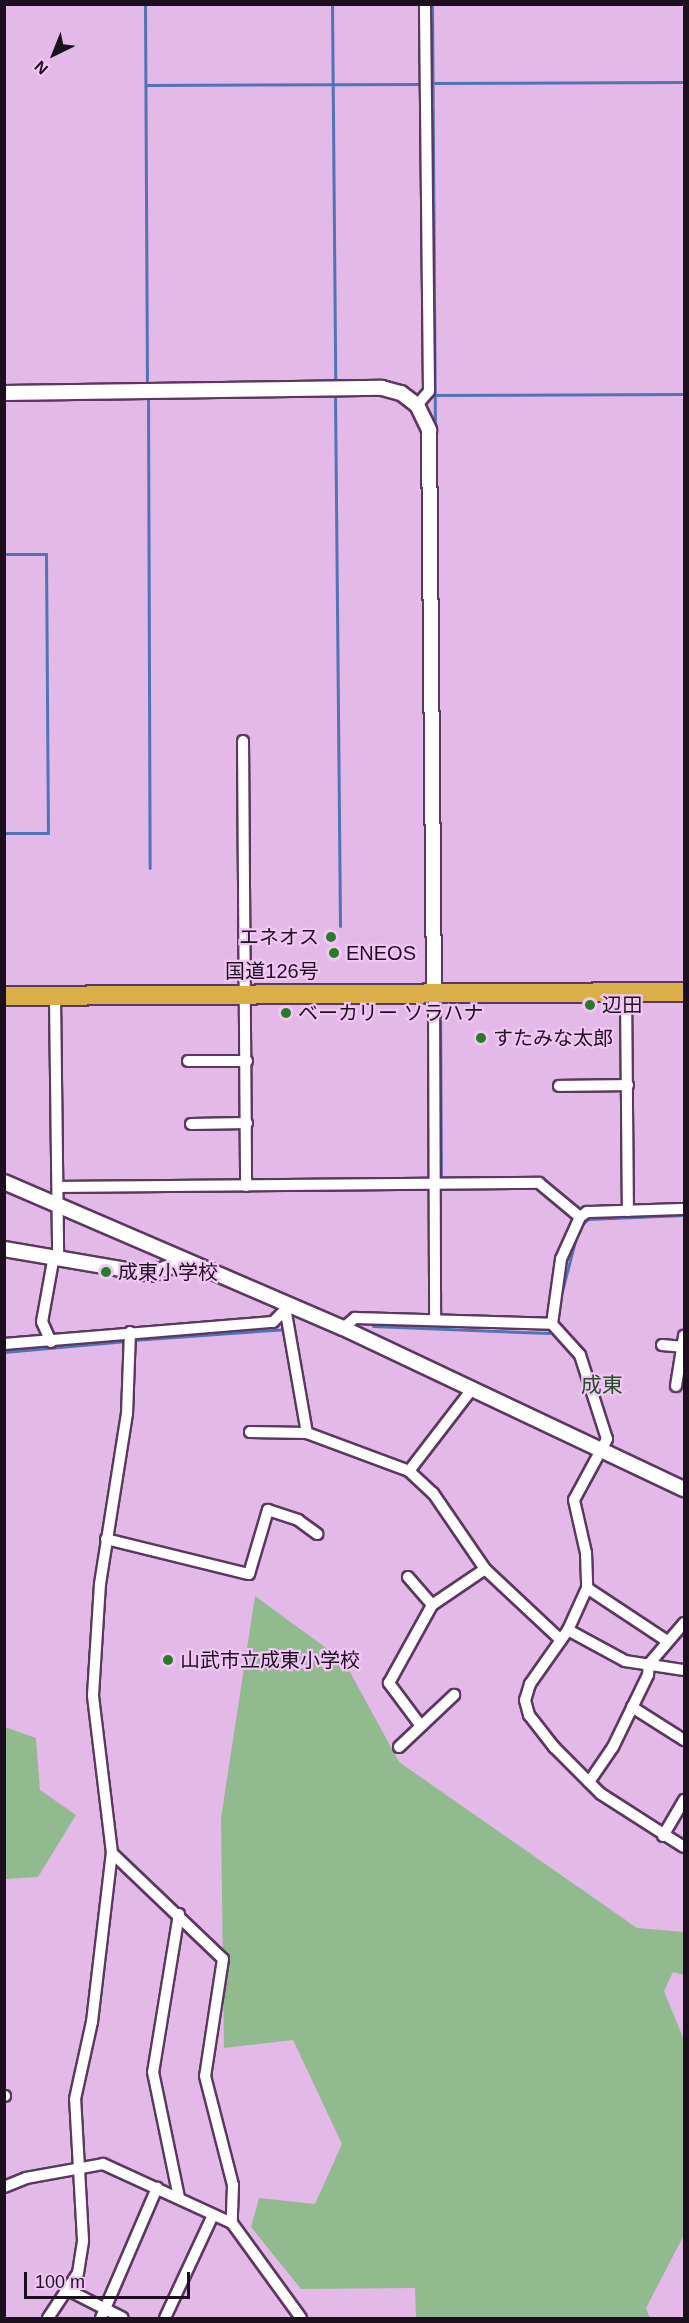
<!DOCTYPE html>
<html>
<head>
<meta charset="utf-8">
<style>
	body { margin:0 }
	#map { position:relative; width:689px; height:2323px; overflow:hidden; background:#e3b9e8; font-family:Arial,"Noto Sans JP",sans-serif }
	div>[style] { position:absolute }
	.green>* { inset:0; background:#92ba8f }
	.stream>* { height:3px; margin:-1.5px; padding:0 1.5px; transform-origin:1.5px; border-radius:1.5px; background:#5274b7 }
	.roads { filter:drop-shadow(2px 0 #5c3860) drop-shadow(-2px 0 #5c3860) drop-shadow(0 2px #5c3860) drop-shadow(0 -2px #5c3860) }
	.minor>* { height:10px; margin:-5px; padding:0 5px; transform-origin:5px; border-radius:5px; background:#fff }
	.tertiary>* { height:14px; margin:-7px; padding:0 7px; transform-origin:7px; border-radius:7px; background:#fff }
	.trunk>* { height:18px; margin:-9px; padding:0 9px; transform-origin:9px; border-radius:9px; background:#daaf47 }
	.dots>* { width:16px; height:16px; translate:-50% -50%; box-sizing:border-box; border:3px solid #f1c6f5; border-radius:50% }
	span { translate:-50% -50%; white-space:nowrap; text-align:center; line-height:1.15; -webkit-text-stroke:4.5px #f1c6f5; paint-order:stroke }
	.poi-label { font-size:20px; color:#1e0f20 }
	.right { translate:-100% -50%; text-align:right }
	.left { translate:0 -50%; text-align:left }
	.street-label { font-size:20px; color:#1e0f20 }
	.neighbourhood-label { font-size:21px; color:#1f531e }
	.frame { position:absolute; inset:0; border:6px solid #1e0f20; pointer-events:none }
	.north { position:absolute; left:24px; top:24px; width:60px; height:60px; -webkit-text-stroke:4px #f1c6f5; paint-order:stroke; rotate:223deg; font-size:16px; font-weight:700; line-height:24px; text-align:center; color:#1e0f20 }
	.north::after { content:''; display:block; margin:auto; width:21px; height:27px; background:#1e0f20; clip-path:polygon(50% 0,100% 100%,50% 72%,0 100%) }
	.scale { position:absolute; left:24px; top:2272px; width:166px; height:27px; box-sizing:border-box; border:3px solid #1e0f20; border-top:0; padding-left:8px; font-size:18px; line-height:21px; white-space:nowrap; color:#1e0f20; -webkit-text-stroke:4px #f1c6f5; paint-order:stroke }
</style>
</head>
<body>
<div id="map">
	<div class="green">
		<i style="clip-path:polygon(255px 1596px,344px 1661px,399px 1762px,637px 1928px,684px 1932px,684px 1975px,673px 1972px,664px 1991px,684px 2040px,684px 2235px,646px 2308px,650px 2318px,416px 2318px,415px 2288px,301px 2289px,251px 2227px,259px 2198px,315px 2204px,342px 2144px,293px 2040px,224px 2048px,221px 1818px)"></i>
		<i style="clip-path:polygon(5px 1727px,36px 1738px,40px 1790px,76px 1815px,38px 1877px,5px 1879px)"></i>
	</div>
	<div class="stream">
		<i style="left:145px;top:4px;width:383px;rotate:89.7deg"></i>
		<i style="left:332px;top:4px;width:380px;rotate:89.5deg"></i>
		<i style="left:432px;top:4px;width:428px;rotate:89.6deg"></i>
		<i style="left:433px;top:83px;width:251px;rotate:-0.2deg"></i>
		<i style="left:146px;top:85px;width:277px;rotate:-0.2deg"></i>
		<i style="left:335px;top:394px;width:532px;rotate:89.46deg"></i>
		<i style="left:341px;top:395px;width:45px"></i>
		<i style="left:428px;top:395px;width:256px;rotate:-0.2deg"></i>
		<i style="left:148px;top:396px;width:472px;rotate:89.8deg"></i>
		<i style="left:4px;top:554px;width:42px"></i>
		<i style="left:46px;top:554px;width:279px;rotate:89.6deg"></i>
		<i style="left:48px;top:833px;width:44px;rotate:180deg"></i>
		<i style="left:440px;top:999px;width:182px;rotate:89.7deg"></i>
		<i style="left:581px;top:1225px;width:9px;rotate:-41deg"></i>
		<i style="left:588px;top:1219px;width:96px;rotate:-2.4deg"></i>
		<i style="left:562px;top:1291px;width:56px;rotate:-75.5deg"></i>
		<i style="left:373px;top:1326px;width:176px;rotate:2.3deg"></i>
		<i style="left:133px;top:1340px;width:152px;rotate:-4.1deg"></i>
		<i style="left:4px;top:1352px;width:123px;rotate:-5.1deg"></i>
	</div>
	<div class="roads">
		<div class="minor">
			<i style="left:417px;top:405px;width:18px;rotate:-49deg"></i>
			<i style="left:429px;top:391px;width:387px;rotate:-90.6deg"></i>
			<i style="left:243px;top:741px;width:445px;rotate:89.6deg"></i>
			<i style="left:626px;top:991px;width:220px;rotate:89.5deg"></i>
			<i style="left:434px;top:993px;width:324px;rotate:89.8deg"></i>
			<i style="left:55px;top:996px;width:259px;rotate:89.3deg"></i>
			<i style="left:188px;top:1061px;width:59px"></i>
			<i style="left:559px;top:1086px;width:69px;rotate:-0.8deg"></i>
			<i style="left:191px;top:1124px;width:56px;rotate:-1deg"></i>
			<i style="left:58px;top:1187px;width:481px;rotate:-0.5deg"></i>
			<i style="left:539px;top:1183px;width:53px;rotate:39.7deg"></i>
			<i style="left:286px;top:1313px;width:122px;rotate:80.1deg"></i>
			<i style="left:552px;top:1324px;width:66px;rotate:-82.1deg"></i>
			<i style="left:561px;top:1259px;width:46px;rotate:-65.7deg"></i>
			<i style="left:580px;top:1217px;width:9px;rotate:-36deg"></i>
			<i style="left:587px;top:1212px;width:97px;rotate:-1.8deg"></i>
			<i style="left:343px;top:1328px;width:16px;rotate:-40deg"></i>
			<i style="left:355px;top:1318px;width:197px;rotate:1.7deg"></i>
			<i style="left:552px;top:1324px;width:42px;rotate:47.9deg"></i>
			<i style="left:580px;top:1355px;width:88px;rotate:72.2deg"></i>
			<i style="left:607px;top:1439px;width:69px;rotate:118.4deg"></i>
			<i style="left:574px;top:1500px;width:54px;rotate:77.2deg"></i>
			<i style="left:586px;top:1553px;width:35px;rotate:88deg"></i>
			<i style="left:587px;top:1588px;width:46px;rotate:114.3deg"></i>
			<i style="left:568px;top:1630px;width:66px;rotate:125.1deg"></i>
			<i style="left:530px;top:1684px;width:17px;rotate:107deg"></i>
			<i style="left:525px;top:1700px;width:16px;rotate:75deg"></i>
			<i style="left:529px;top:1715px;width:41px;rotate:52deg"></i>
			<i style="left:554px;top:1747px;width:66px;rotate:45deg"></i>
			<i style="left:601px;top:1794px;width:98px;rotate:32.6deg"></i>
			<i style="left:51px;top:1342px;width:22px;rotate:-114deg"></i>
			<i style="left:42px;top:1322px;width:68px;rotate:-79.8deg"></i>
			<i style="left:4px;top:1344px;width:270px;rotate:-4.7deg"></i>
			<i style="left:273px;top:1322px;width:24px;rotate:-45deg"></i>
			<i style="left:662px;top:1345px;width:22px;rotate:5deg"></i>
			<i style="left:676px;top:1386px;width:51px;rotate:-80.9deg"></i>
			<i style="left:250px;top:1432px;width:57px;rotate:1deg"></i>
			<i style="left:307px;top:1433px;width:109px;rotate:20.4deg"></i>
			<i style="left:409px;top:1471px;width:33px;rotate:43deg"></i>
			<i style="left:433px;top:1493px;width:92px;rotate:55.6deg"></i>
			<i style="left:485px;top:1569px;width:104px;rotate:43.1deg"></i>
			<i style="left:409px;top:1471px;width:105px;rotate:-52.4deg"></i>
			<i style="left:106px;top:1539px;width:147px;rotate:13.8deg"></i>
			<i style="left:249px;top:1574px;width:67px;rotate:-73.5deg"></i>
			<i style="left:268px;top:1510px;width:32px;rotate:18deg"></i>
			<i style="left:298px;top:1520px;width:24px;rotate:36deg"></i>
			<i style="left:408px;top:1577px;width:37px;rotate:49deg"></i>
			<i style="left:432px;top:1605px;width:64px;rotate:-34.2deg"></i>
			<i style="left:587px;top:1588px;width:96px;rotate:33.5deg"></i>
			<i style="left:568px;top:1630px;width:65px;rotate:28.5deg"></i>
			<i style="left:625px;top:1661px;width:60px;rotate:8.7deg"></i>
			<i style="left:632px;top:1707px;width:62px;rotate:32.4deg"></i>
			<i style="left:421px;top:1726px;width:54px;rotate:-126.7deg"></i>
			<i style="left:389px;top:1683px;width:89px;rotate:-61.1deg"></i>
			<i style="left:399px;top:1747px;width:76px;rotate:-43.4deg"></i>
			<i style="left:589px;top:1782px;width:42px;rotate:-55.6deg"></i>
			<i style="left:613px;top:1747px;width:80px;rotate:-64.1deg"></i>
			<i style="left:648px;top:1675px;width:11px;rotate:-85deg"></i>
			<i style="left:649px;top:1664px;width:54px;rotate:-49.5deg"></i>
			<i style="left:663px;top:1836px;width:42px;rotate:-59.7deg"></i>
			<i style="left:112px;top:1853px;width:153px;rotate:43.7deg"></i>
			<i style="left:223px;top:1959px;width:118px;rotate:98.7deg"></i>
			<i style="left:205px;top:2076px;width:113px;rotate:75.6deg"></i>
			<i style="left:233px;top:2185px;width:38px;rotate:92deg"></i>
			<i style="left:232px;top:2223px;width:117px;rotate:54deg"></i>
			<i style="left:179px;top:1914px;width:160px;rotate:99.3deg"></i>
			<i style="left:153px;top:2072px;width:129px;rotate:78.3deg"></i>
			<i style="left:4px;top:2096px;width:1px"></i>
			<i style="left:4px;top:2187px;width:24px;rotate:-22deg"></i>
			<i style="left:26px;top:2178px;width:78px;rotate:-10.3deg"></i>
			<i style="left:103px;top:2164px;width:142px;rotate:24.6deg"></i>
			<i style="left:70px;top:2291px;width:59px;rotate:27deg"></i>
			<i style="left:48px;top:2318px;width:54px;rotate:-56.3deg"></i>
			<i style="left:78px;top:2273px;width:33px;rotate:-81deg"></i>
			<i style="left:83px;top:2240px;width:141px;rotate:-93.2deg"></i>
			<i style="left:75px;top:2099px;width:79px;rotate:-77.6deg"></i>
			<i style="left:92px;top:2022px;width:170px;rotate:-83.3deg"></i>
			<i style="left:112px;top:1853px;width:159px;rotate:-96.9deg"></i>
			<i style="left:93px;top:1695px;width:111px;rotate:-86.4deg"></i>
			<i style="left:100px;top:1584px;width:172px;rotate:-81deg"></i>
			<i style="left:127px;top:1414px;width:82px;rotate:-87.9deg"></i>
			<i style="left:101px;top:2318px;width:142px;rotate:-66.7deg"></i>
			<i style="left:165px;top:2318px;width:111px;rotate:-65deg"></i>
		</div>
		<div class="tertiary">
			<i style="left:4px;top:393px;width:378px;rotate:-0.8deg"></i>
			<i style="left:382px;top:388px;width:20px;rotate:15deg"></i>
			<i style="left:401px;top:393px;width:20px;rotate:37deg"></i>
			<i style="left:417px;top:405px;width:28px;rotate:64deg"></i>
			<i style="left:429px;top:430px;width:563px;rotate:89.49deg"></i>
			<i style="left:4px;top:1182px;width:369px;rotate:23.3deg"></i>
			<i style="left:343px;top:1328px;width:377px;rotate:25.3deg"></i>
			<i style="left:4px;top:1249px;width:149px;rotate:9.7deg"></i>
			<i style="left:151px;top:1274px;width:36px;rotate:-21deg"></i>
		</div>
		<div class="trunk">
			<i style="left:4px;top:996px;width:680px;rotate:-0.34deg"></i>
		</div>
	</div>
	<div class="dots">
		<i style="left:331px;top:937px;background:#287c28"></i>
		<i style="left:334px;top:953px;background:#287c28"></i>
		<i style="left:590px;top:1005px;background:#287c28"></i>
		<i style="left:286px;top:1013px;background:#287c28"></i>
		<i style="left:481px;top:1038px;background:#287c28"></i>
		<i style="left:106px;top:1272px;background:#287c28"></i>
		<i style="left:168px;top:1660px;background:#287c28"></i>
	</div>
	<div class="poi-label">
		<span class="right" style="left:319px;top:937px">エネオス</span>
		<span class="left" style="left:346px;top:953px">ENEOS</span>
		<span class="left" style="left:602px;top:1005px">辺田</span>
		<span class="left" style="left:298px;top:1013px">ベーカリー ソラハナ</span>
		<span class="left" style="left:493px;top:1038px">すたみな太郎</span>
		<span class="left" style="left:118px;top:1272px">成東小学校</span>
		<span class="left" style="left:180px;top:1660px">山武市立成東小学校</span>
	</div>
	<div class="street-label">
		<span style="left:272px;top:971px">国道126号</span>
	</div>
	<div class="neighbourhood-label">
		<span style="left:602px;top:1385px">成東</span>
	</div>
	<div class="frame"></div>
	<div class="north">N</div>
	<div class="scale">100 m</div>
</div>
</body>
</html>
